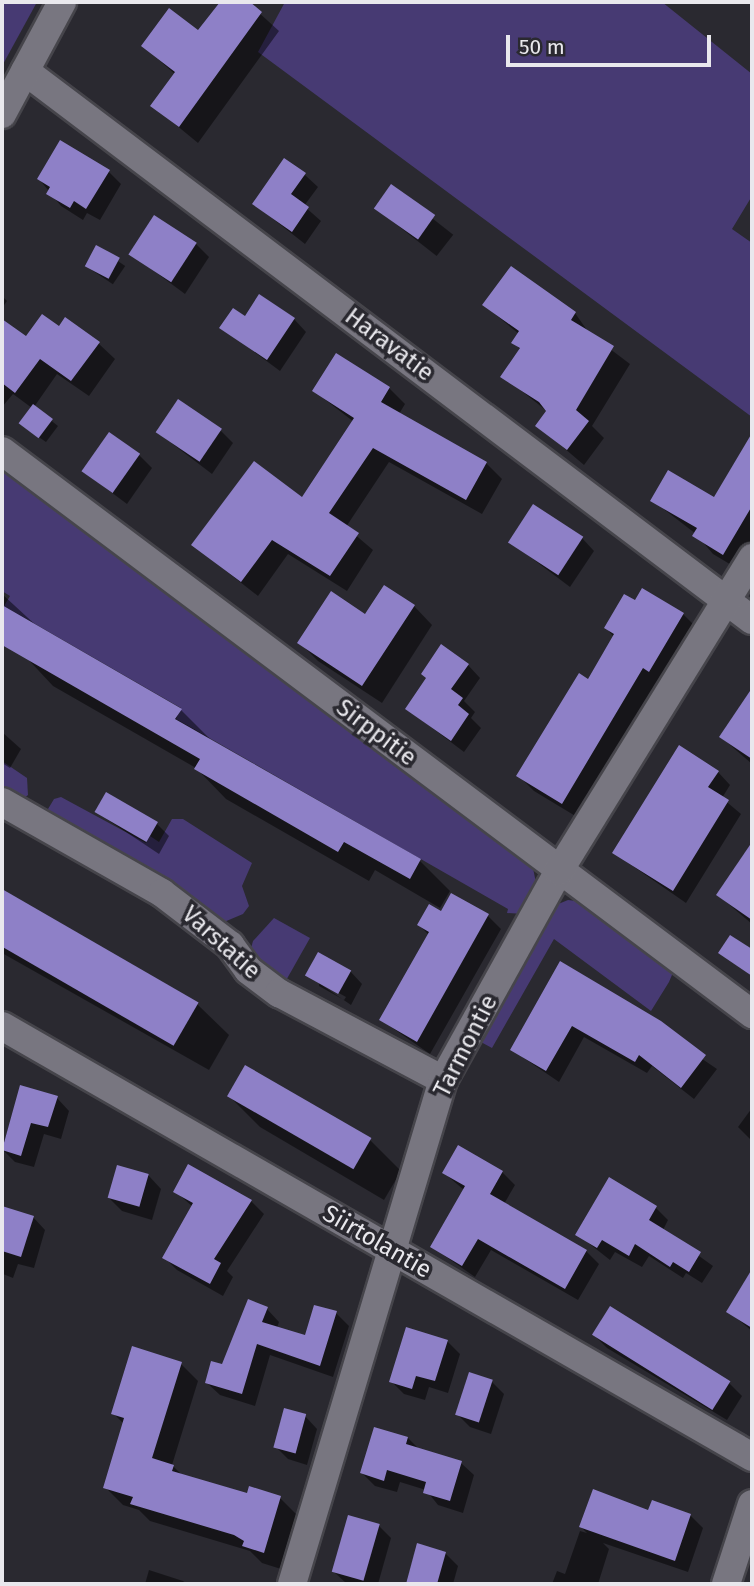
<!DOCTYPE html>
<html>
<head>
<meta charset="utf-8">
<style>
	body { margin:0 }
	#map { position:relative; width:754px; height:1586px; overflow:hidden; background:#2a2930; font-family:"Fira Sans",sans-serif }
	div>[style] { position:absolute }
	.green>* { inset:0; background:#473a73 }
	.shadow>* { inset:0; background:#0007; transform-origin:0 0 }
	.building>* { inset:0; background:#8e80c7; transform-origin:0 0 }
	.roads { filter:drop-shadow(2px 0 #46454b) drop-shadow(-2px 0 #46454b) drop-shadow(0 2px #46454b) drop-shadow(0 -2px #46454b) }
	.minor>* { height:28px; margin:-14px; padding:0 14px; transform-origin:14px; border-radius:14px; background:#787680 }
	span { translate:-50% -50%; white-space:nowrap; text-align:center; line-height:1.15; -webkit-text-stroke:7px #2a2930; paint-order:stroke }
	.street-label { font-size:24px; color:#e9e8ed }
	.frame { position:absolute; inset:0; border:4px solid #e9e8ed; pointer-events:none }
	.scale { position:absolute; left:506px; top:35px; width:205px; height:32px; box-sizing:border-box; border:4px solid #e9e8ed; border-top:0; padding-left:9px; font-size:21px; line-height:24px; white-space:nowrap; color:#e9e8ed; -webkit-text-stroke:5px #2a2930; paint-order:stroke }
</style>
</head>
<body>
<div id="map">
	<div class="green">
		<i style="clip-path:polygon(2px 2px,37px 2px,2px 66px)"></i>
		<i style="clip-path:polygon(285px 2px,662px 2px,752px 74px,752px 196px,732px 229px,752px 243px,752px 417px,258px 52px)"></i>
		<i style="clip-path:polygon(2px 464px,524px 856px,533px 868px,537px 888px,524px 914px,507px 913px,508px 909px,185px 724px,176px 719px,181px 708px,4px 606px,10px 596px,2px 591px)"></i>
		<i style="clip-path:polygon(2px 761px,27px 778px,28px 795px,23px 799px,2px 791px)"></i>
		<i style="clip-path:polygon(61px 797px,146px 843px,150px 836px,159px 842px,172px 819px,183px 819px,252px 863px,242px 886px,249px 906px,243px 914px,224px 922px,45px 814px,54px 799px)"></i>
		<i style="clip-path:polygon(568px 900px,584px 902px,674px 970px,669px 982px,651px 1011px,554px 939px,492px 1048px,479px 1041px,551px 907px)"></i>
		<i style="clip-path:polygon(274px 918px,310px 938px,284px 984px,271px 978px,250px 952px,253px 941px)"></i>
	</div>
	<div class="shadow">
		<i style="clip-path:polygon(223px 2px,247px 2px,279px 31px,198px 143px,153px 106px,176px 75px,143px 46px,198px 32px)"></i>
		<i style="clip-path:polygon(108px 171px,121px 184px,100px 220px,87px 213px,83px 220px,61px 206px,39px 179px)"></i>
		<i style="clip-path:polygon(305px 175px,318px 187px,304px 206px,321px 221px,305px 244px,254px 204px)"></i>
		<i style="left:391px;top:186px;width:79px;height:27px;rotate:38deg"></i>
		<i style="clip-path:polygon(196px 244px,209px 257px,185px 294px,131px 254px)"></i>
		<i style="left:97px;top:247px;width:34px;height:22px;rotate:34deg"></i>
		<i style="clip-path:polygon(2px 296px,7px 301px,2px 308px)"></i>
		<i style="clip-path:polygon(484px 305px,575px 313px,589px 333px,630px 364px,592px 426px,604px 438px,584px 465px,538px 426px,548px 412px,503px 376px,521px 350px,513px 342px,519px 334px)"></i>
		<i style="clip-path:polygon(245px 319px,294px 319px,306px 332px,280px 371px,222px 328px)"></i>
		<i style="clip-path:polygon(2px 321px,26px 339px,59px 328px,98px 343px,115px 359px,89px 396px,57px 374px,34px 407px,58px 426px,46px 442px,27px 429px,32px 408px,13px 394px,2px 407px)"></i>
		<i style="clip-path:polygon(389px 388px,405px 404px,399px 414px,486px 463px,502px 479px,482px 514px,389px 462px,346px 527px,373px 550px,347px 591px,288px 554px,258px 596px,193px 545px,302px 500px,354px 422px,314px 391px)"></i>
		<i style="clip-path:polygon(221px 431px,233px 443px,212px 474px,157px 432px)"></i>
		<i style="clip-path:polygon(747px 445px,752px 448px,752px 556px,743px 572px,713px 554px,696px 534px,652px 500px,715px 500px)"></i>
		<i style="clip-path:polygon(139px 455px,152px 468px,127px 504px,84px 472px)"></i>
		<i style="clip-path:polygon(582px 538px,594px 551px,570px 587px,509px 541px)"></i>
		<i style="clip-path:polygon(2px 594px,40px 629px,181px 710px,211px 740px,420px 861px,450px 891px,440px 908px,375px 870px,369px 881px,226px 799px,196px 768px,53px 686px,24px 655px,2px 643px)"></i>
		<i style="clip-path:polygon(635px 602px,683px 614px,698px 629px,665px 685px,659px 682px,577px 817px,534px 791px,519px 776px,589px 681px,614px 637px,606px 628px)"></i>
		<i style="clip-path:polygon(414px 606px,432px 625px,382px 703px,318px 661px,299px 642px,366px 616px)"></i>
		<i style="clip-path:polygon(468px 665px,480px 678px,464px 701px,475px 712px,471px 718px,481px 728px,464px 752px,407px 709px,428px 678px)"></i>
		<i style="clip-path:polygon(752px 691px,752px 764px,721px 737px)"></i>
		<i style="clip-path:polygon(2px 732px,21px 749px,10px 768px,2px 763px)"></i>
		<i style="clip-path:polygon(718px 772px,730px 785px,722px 798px,741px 814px,686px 903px,614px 853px)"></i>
		<i style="clip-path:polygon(96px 812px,157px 824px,169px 836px,159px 854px)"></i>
		<i style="clip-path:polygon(752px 845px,752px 924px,718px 895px)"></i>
		<i style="clip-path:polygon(2px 892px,197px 1004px,229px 1035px,209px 1070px,2px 953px)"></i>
		<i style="clip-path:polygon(442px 913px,488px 916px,501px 929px,430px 1054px,381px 1020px,429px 935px,419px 925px)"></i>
		<i style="clip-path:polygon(561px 963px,717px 1069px,694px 1099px,652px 1066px,647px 1073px,584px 1037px,559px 1082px,512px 1050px)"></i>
		<i style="clip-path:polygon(evenodd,350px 971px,362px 984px,351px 1005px,307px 975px,350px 971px,319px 982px,346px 997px,344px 1000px,319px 986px,319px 982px)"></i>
		<i style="clip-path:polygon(246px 1067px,370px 1140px,401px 1171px,384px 1200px,260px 1127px,229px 1096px)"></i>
		<i style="clip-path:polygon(21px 1087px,57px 1098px,69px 1111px,61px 1139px,44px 1134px,34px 1167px,15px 1162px,2px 1149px)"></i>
		<i style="clip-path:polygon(752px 1108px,752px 1141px,738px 1127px)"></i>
		<i style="clip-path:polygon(189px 1166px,251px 1201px,264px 1214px,227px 1271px,233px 1277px,223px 1296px,177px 1270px,164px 1257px,193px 1207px,175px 1191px)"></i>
		<i style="clip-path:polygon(118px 1167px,149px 1176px,161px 1189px,152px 1220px,122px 1211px,109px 1198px)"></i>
		<i style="clip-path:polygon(502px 1172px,515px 1185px,504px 1204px,586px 1251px,599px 1264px,578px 1300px,491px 1250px,475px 1277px,432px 1247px,464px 1190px,444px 1173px)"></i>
		<i style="clip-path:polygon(2px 1208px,33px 1217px,45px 1230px,34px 1268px,18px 1264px,13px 1278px,3px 1274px,2px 1279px)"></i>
		<i style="clip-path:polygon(656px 1208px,668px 1220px,663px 1230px,713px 1266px,702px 1283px,686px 1273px,683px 1278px,649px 1256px,642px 1267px,615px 1252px,610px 1260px,577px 1234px)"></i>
		<i style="clip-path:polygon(746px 1284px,752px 1288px,752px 1331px,729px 1312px)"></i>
		<i style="clip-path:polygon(267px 1309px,279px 1322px,277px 1328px,306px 1338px,336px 1313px,349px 1326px,333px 1377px,270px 1355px,255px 1406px,220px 1395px,207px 1383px)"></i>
		<i style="clip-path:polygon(611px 1309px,729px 1383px,742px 1396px,727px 1420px,607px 1348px,594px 1335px)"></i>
		<i style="clip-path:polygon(447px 1341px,460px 1354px,448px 1393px,429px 1387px,425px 1400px,404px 1394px,391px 1381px)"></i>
		<i style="clip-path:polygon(181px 1364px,198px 1381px,172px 1465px,182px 1475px,248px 1495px,280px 1498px,298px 1516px,281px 1569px,262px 1563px,250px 1551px,150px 1521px,139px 1510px,123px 1505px,105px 1487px,124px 1424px,113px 1413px)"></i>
		<i style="clip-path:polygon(492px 1382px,504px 1394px,491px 1434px,470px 1427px,457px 1414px)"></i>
		<i style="clip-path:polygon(305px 1416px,317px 1429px,307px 1465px,288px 1459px,275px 1446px)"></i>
		<i style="clip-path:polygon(408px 1438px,419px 1449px,461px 1463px,474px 1475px,463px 1513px,438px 1505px,426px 1490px,400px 1482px,397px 1492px,375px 1486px,362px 1473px)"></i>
		<i style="clip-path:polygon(650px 1512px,690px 1515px,703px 1528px,688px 1572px,603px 1543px,609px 1549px,598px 1584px,552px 1584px,557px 1571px,565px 1574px,580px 1531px,587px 1533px,581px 1527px)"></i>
		<i style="clip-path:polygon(379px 1526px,391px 1538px,378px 1584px,347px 1584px,333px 1571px)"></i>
		<i style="clip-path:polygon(419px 1545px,445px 1553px,458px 1566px,453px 1584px,407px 1584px)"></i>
		<i style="clip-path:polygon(149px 1570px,183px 1581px,187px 1584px,145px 1584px)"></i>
	</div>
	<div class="building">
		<i style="clip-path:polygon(220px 2px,250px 2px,262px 12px,179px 127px,150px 106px,175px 72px,141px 46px,169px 8px,198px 30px)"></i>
		<i style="clip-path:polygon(60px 140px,110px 170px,86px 209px,74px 201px,70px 208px,46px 194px,50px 187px,37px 179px)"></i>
		<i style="clip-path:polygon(284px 158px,306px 173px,291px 194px,309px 207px,292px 232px,252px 204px)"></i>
		<i style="left:391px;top:184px;width:54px;height:30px;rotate:35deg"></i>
		<i style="left:154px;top:215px;width:51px;height:47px;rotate:33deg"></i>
		<i style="left:96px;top:245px;width:27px;height:24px;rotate:28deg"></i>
		<i style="clip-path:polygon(511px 266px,576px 312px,571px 320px,614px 346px,576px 410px,589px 421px,567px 450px,535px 426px,546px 411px,539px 402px,500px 377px,520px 348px,511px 343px,519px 331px,482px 305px)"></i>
		<i style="clip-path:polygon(259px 294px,295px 318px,267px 360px,219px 328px,233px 308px,245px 316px)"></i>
		<i style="clip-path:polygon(42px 314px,59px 326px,65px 317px,100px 342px,71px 381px,40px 359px,15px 393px,2px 383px,2px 319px,26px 336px)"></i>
		<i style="clip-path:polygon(336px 353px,390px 387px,381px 402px,487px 462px,466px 500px,373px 448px,329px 513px,359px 533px,330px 576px,272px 540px,241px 582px,191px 545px,254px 461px,302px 497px,354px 418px,312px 391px)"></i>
		<i style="left:178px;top:399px;width:53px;height:40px;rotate:34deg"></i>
		<i style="left:33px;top:404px;width:25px;height:24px;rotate:37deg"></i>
		<i style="left:109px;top:432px;width:38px;height:48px;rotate:35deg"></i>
		<i style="clip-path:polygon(752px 433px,752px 506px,723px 555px,692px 536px,697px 528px,650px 501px,668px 470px,714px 497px)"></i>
		<i style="left:533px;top:504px;width:60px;height:46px;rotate:33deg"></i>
		<i style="clip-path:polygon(384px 585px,415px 605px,362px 686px,297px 643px,331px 591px,365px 614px)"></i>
		<i style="clip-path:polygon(642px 588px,684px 613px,649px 672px,643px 668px,562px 804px,516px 776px,579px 673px,588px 679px,614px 634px,604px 628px,624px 594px,635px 600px)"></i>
		<i style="clip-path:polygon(2px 605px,182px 709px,175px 719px,421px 859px,410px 879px,344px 842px,338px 852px,194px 769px,200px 759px,2px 645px)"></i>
		<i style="clip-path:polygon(441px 644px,469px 664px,451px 689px,463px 698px,458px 705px,469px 714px,451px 741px,405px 709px,426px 678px,421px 674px)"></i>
		<i style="clip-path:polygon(752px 688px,752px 759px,719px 737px)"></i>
		<i style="clip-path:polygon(679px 745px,719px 771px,708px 787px,729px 800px,673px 891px,612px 853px)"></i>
		<i style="left:106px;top:792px;width:60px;height:23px;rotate:30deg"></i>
		<i style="clip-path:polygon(752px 842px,752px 920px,716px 895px)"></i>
		<i style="left:2px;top:889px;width:227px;height:50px;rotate:30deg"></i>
		<i style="clip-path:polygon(451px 893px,489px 914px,417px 1042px,379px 1020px,429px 932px,417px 925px,429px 904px,441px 911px)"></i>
		<i style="clip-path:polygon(730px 935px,752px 949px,752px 976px,718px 953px)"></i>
		<i style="left:318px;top:952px;width:38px;height:27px;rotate:29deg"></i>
		<i style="clip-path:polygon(560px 961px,661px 1021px,706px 1055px,681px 1088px,639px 1055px,635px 1062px,572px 1026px,546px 1071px,510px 1050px)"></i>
		<i style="left:245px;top:1065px;width:146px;height:36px;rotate:30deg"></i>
		<i style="clip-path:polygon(20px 1085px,58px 1096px,48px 1127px,31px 1123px,21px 1156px,2px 1150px)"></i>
		<i style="clip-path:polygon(458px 1145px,503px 1171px,490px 1194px,587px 1250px,565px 1289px,478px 1239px,462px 1266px,430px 1247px,465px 1186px,442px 1173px)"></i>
		<i style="clip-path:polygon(188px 1164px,252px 1200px,214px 1259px,221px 1263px,210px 1284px,162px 1258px,193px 1203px,173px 1192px)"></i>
		<i style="left:117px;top:1165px;width:33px;height:34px;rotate:16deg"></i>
		<i style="clip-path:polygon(609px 1177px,657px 1206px,649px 1220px,701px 1252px,689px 1272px,673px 1262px,670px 1267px,635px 1244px,629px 1256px,602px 1240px,597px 1248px,575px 1235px)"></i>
		<i style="clip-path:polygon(2px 1206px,34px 1216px,21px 1257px,2px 1251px)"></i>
		<i style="clip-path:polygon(752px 1269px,752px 1328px,726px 1312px)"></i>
		<i style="clip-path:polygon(248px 1299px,268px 1307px,262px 1322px,305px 1335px,314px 1305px,337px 1311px,320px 1366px,257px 1344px,242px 1394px,205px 1383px,211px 1361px,222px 1364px)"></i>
		<i style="left:610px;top:1306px;width:142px;height:34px;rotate:32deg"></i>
		<i style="clip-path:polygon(406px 1327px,448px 1340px,435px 1381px,416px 1376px,412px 1389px,389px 1382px)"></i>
		<i style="clip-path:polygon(132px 1346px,182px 1362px,152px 1458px,174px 1465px,172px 1471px,247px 1493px,249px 1486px,281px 1496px,264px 1553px,242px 1546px,244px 1541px,234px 1535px,130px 1504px,133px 1497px,103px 1488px,124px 1418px,111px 1414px)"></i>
		<i style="left:469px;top:1372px;width:25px;height:45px;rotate:18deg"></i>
		<i style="left:284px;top:1408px;width:23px;height:41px;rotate:15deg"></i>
		<i style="clip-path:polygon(374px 1427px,408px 1437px,406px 1444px,462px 1461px,450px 1501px,423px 1493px,426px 1482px,387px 1470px,384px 1481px,360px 1473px)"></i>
		<i style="clip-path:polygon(593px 1489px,648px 1510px,652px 1500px,691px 1514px,675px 1561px,579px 1527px)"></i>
		<i style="left:348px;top:1515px;width:33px;height:59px;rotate:16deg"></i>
		<i style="clip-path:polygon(417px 1543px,446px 1552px,437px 1584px,406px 1584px)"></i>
	</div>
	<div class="roads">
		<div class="minor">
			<i style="left:25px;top:71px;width:911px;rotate:37.06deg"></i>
			<i style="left:2px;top:114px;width:127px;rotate:-61.8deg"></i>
			<i style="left:2px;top:451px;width:938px;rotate:36.89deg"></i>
			<i style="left:2px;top:802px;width:184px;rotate:29.6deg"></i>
			<i style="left:162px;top:893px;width:86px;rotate:37.4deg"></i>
			<i style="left:230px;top:945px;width:31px;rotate:54deg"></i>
			<i style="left:248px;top:970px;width:39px;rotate:37deg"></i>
			<i style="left:279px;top:993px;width:186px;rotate:27.9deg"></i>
			<i style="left:2px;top:1026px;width:865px;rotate:29.88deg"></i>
			<i style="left:292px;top:1584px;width:526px;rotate:-73.32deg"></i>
			<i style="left:443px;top:1080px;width:239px;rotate:-61deg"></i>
			<i style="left:559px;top:871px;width:368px;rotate:-58.3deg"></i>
			<i style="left:726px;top:1584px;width:84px;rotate:-72deg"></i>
		</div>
	</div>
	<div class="street-label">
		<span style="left:389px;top:345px;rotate:37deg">Haravatie</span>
		<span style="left:376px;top:733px;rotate:37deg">Sirppitie</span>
		<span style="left:221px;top:943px;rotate:42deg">Varstatie</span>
		<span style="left:466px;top:1046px;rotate:-63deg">Tarmontie</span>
		<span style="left:377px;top:1242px;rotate:30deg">Siirtolantie</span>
	</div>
	<div class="frame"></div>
	<div class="scale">50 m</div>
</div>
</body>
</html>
